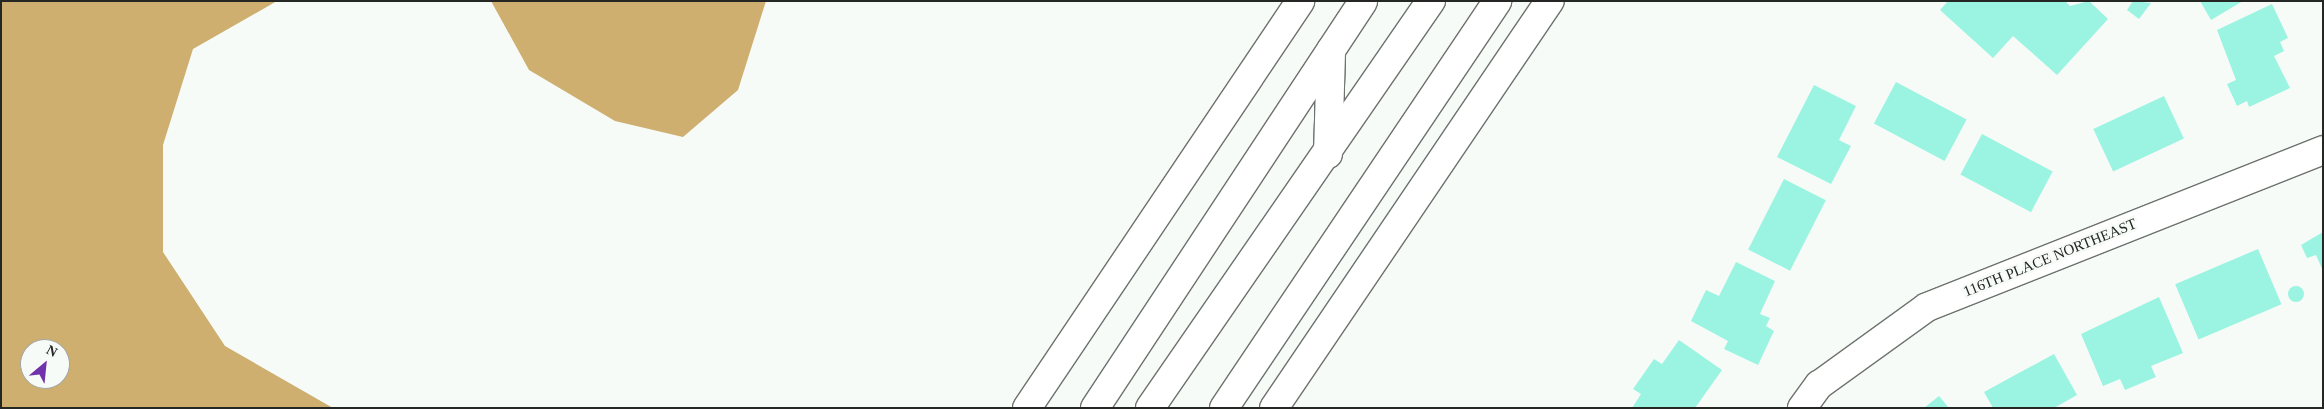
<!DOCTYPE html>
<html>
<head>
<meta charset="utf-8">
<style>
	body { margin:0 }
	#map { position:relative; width:2324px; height:409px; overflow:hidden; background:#f7fbf7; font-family:Georgia,serif }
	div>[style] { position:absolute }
	.forest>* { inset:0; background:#ceaf6f }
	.building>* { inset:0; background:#9bf4e1; transform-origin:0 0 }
	.round { border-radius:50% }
	.roads { filter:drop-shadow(1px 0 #6e736f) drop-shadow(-1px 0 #6e736f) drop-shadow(0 1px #6e736f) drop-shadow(0 -1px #6e736f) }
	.minor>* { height:28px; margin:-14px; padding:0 14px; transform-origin:14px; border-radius:14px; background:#fff }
	.motorway>* { height:28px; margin:-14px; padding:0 14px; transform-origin:14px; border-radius:14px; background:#fff }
	span { translate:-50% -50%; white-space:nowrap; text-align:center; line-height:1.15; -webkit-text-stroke:5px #f7fbf7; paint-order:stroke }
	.street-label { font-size:15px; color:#252725 }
	.frame { position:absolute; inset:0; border:2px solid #252725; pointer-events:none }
	.north { position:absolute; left:20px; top:339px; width:50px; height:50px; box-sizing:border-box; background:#f7fbf7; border:1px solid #a3a6a3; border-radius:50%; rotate:28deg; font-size:14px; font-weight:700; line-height:20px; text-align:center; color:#252725 }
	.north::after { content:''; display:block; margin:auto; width:18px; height:22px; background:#7133a9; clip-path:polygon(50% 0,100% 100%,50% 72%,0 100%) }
</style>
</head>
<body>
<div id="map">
	<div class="forest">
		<i style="clip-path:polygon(evenodd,1px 1px,277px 1px,193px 49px,163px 145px,163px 252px,225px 346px,333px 408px,1px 408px,1px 1px,30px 349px,60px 349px,60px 379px,30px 379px,30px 349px)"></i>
		<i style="clip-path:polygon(491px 1px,766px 1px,738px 90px,683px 137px,615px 121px,529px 70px)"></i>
	</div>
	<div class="building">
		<i style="clip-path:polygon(1948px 1px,2065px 1px,2070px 6px,2089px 1px,2108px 19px,2057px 75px,2013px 36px,1993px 58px,1940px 10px)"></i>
		<i style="clip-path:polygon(2133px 1px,2151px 3px,2139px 19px,2127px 10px)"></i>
		<i style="clip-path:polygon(2200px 1px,2243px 1px,2211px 20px)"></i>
		<i style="clip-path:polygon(2272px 4px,2288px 38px,2280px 42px,2284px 51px,2274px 56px,2290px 88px,2249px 107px,2247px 101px,2237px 106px,2227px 84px,2236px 80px,2217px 30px)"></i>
		<i style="left:1896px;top:82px;width:80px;height:47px;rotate:28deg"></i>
		<i style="clip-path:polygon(1814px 85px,1856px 106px,1839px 140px,1851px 146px,1831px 184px,1777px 157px)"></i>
		<i style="left:2164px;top:96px;width:47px;height:78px;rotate:65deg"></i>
		<i style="left:1982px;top:134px;width:80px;height:46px;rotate:28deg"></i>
		<i style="left:1784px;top:179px;width:47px;height:79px;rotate:27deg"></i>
		<i style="clip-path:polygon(2323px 232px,2323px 271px,2316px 255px,2307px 258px,2301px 245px)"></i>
		<i style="left:2258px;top:249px;width:60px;height:90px;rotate:67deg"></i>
		<i style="clip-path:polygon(1736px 262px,1775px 281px,1760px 314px,1770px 318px,1766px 326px,1774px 331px,1758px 365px,1724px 349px,1728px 341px,1691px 321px,1706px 290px,1719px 296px)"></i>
		<i class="round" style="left:2288px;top:286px;width:16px;height:16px"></i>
		<i style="clip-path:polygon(2159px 297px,2183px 353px,2151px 366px,2156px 377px,2125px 390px,2120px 379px,2103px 386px,2081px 334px)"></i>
		<i style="clip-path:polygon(1679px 340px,1722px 370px,1695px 408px,1632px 408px,1641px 394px,1633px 389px,1654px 359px,1662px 364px)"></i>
		<i style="clip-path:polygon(2054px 354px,2077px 395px,2054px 408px,1993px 408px,1984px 392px)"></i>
		<i style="clip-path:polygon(1939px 396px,1949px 408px,1924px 408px)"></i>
	</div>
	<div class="roads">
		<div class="minor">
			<i style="left:1802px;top:408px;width:29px;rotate:-54deg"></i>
			<i style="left:1819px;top:385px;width:133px;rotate:-35.8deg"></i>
			<i style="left:1927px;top:307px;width:426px;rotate:-21.6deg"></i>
		</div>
		<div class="motorway">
			<i style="left:1328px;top:154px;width:104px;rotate:-88.3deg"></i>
			<i style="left:1027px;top:408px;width:490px;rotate:-56.1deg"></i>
			<i style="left:1095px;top:408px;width:487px;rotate:-56.6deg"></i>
			<i style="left:1150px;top:408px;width:495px;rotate:-55.4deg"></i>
			<i style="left:1224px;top:408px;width:490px;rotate:-56.1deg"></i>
			<i style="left:1274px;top:408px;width:492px;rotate:-55.9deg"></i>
		</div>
	</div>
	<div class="street-label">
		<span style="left:2050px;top:258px;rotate:-22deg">116TH PLACE NORTHEAST</span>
	</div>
	<div class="frame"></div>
	<div class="north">N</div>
</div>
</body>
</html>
